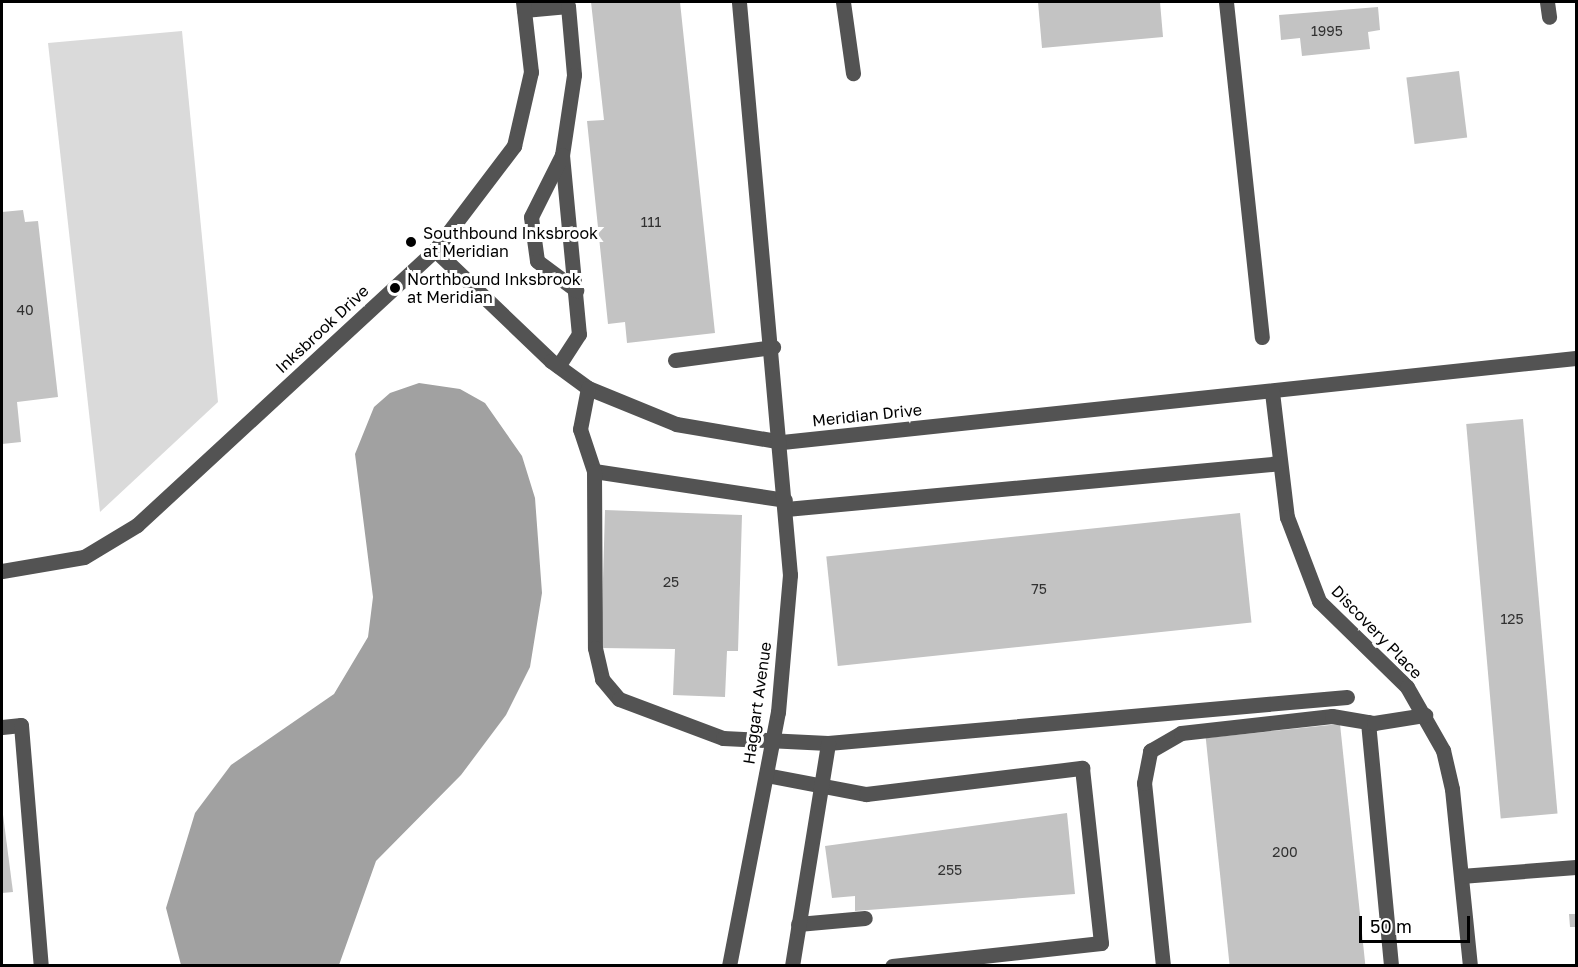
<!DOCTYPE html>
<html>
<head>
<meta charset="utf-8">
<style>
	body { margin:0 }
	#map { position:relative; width:1578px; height:967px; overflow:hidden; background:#fff; font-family:"Golos Text",sans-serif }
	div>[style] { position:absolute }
	.green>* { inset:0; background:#dadada }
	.water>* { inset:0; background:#a1a1a1 }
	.building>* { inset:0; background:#c3c3c3; transform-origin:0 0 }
	.minor>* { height:15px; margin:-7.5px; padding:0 7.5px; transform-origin:7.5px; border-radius:7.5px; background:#535353 }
	.dots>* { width:16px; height:16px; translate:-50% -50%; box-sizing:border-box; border:3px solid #fff; border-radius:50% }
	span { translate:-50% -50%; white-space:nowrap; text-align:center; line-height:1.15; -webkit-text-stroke:6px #fff; paint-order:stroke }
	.number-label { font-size:14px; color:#313131 }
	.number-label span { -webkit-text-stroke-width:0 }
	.poi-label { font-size:16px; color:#000 }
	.left { translate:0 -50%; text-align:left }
	.street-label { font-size:16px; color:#000 }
	.frame { position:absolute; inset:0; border:3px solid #000; pointer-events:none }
	.scale { position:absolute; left:1359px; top:916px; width:111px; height:27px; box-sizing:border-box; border:3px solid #000; border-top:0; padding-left:8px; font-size:18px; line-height:21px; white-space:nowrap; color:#000; -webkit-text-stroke:4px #fff; paint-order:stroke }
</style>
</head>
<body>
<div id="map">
	<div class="green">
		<i style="clip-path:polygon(182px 31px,218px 402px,100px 512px,48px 43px)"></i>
	</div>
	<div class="water">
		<i style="clip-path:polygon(419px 383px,460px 389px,485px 403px,522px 456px,535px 498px,542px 593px,530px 667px,506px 715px,461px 775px,376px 861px,339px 965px,181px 965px,166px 908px,195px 813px,231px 765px,334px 694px,368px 637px,373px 597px,355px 454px,374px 407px,390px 393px)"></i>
	</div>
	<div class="building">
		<i style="clip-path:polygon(591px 2px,680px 2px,715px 333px,627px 343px,625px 322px,608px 324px,587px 121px,604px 120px)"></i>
		<i style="clip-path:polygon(1038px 2px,1160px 2px,1163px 37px,1042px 48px)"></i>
		<i style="clip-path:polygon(1378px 7px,1380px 30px,1368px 32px,1370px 49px,1302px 56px,1300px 38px,1281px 40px,1279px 15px)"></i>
		<i style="left:1459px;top:71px;width:67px;height:53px;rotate:83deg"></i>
		<i style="clip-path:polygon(23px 210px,25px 222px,38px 221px,58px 397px,17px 402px,21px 442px,2px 444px,2px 212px)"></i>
		<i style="left:1523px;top:419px;width:396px;height:57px;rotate:85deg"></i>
		<i style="clip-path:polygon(605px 510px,742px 515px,738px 651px,727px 651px,725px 697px,673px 695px,675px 649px,601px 648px)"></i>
		<i style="left:1240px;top:513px;width:110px;height:416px;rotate:84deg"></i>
		<i style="left:1340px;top:724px;width:243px;height:135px;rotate:84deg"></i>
		<i style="clip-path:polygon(2px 807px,13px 892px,2px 893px)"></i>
		<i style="clip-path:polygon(1067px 813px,1075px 894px,855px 911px,855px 896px,832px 898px,825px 846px)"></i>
		<i style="clip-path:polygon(1569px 914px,1576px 914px,1576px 927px,1570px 927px)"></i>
	</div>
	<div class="minor">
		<i style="left:843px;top:2px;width:72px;rotate:82deg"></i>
		<i style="left:1226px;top:2px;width:337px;rotate:83.9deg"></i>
		<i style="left:1547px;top:2px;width:15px;rotate:82deg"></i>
		<i style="left:524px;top:10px;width:44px;rotate:-5.2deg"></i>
		<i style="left:568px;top:6px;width:69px;rotate:85deg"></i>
		<i style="left:574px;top:75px;width:81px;rotate:98.5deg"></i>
		<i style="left:562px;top:155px;width:180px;rotate:84.6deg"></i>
		<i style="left:579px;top:334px;width:38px;rotate:123deg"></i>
		<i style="left:562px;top:155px;width:69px;rotate:116.6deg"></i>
		<i style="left:531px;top:217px;width:44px;rotate:82.2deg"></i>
		<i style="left:537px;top:261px;width:49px;rotate:36.6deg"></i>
		<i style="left:435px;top:250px;width:161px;rotate:43.7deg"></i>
		<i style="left:551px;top:361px;width:46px;rotate:36.1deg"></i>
		<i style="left:588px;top:388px;width:95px;rotate:22.2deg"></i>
		<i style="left:676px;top:424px;width:108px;rotate:9.6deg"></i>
		<i style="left:782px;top:442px;width:798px;rotate:-6.04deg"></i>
		<i style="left:675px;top:360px;width:99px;rotate:-7.6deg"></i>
		<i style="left:588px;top:388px;width:42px;rotate:101deg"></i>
		<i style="left:580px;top:429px;width:44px;rotate:71.6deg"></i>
		<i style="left:594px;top:471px;width:193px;rotate:8.6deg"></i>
		<i style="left:1272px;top:392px;width:126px;rotate:83.2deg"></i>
		<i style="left:1287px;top:517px;width:90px;rotate:69.1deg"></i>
		<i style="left:1319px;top:601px;width:123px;rotate:44.3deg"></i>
		<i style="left:1407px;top:687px;width:73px;rotate:60.3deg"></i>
		<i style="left:1443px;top:750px;width:40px;rotate:77deg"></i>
		<i style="left:1452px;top:789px;width:178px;rotate:84.2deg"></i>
		<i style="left:594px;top:471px;width:177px;rotate:89.7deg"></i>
		<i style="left:595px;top:648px;width:32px;rotate:77deg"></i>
		<i style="left:602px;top:679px;width:26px;rotate:50deg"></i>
		<i style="left:619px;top:699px;width:111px;rotate:20.6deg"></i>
		<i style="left:723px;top:738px;width:105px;rotate:2.7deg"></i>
		<i style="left:828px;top:743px;width:521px;rotate:-5.07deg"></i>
		<i style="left:786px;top:509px;width:495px;rotate:-5.3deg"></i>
		<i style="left:2px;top:571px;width:83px;rotate:-9.7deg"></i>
		<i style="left:84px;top:557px;width:62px;rotate:-31.1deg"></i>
		<i style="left:137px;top:525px;width:405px;rotate:-42.7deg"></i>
		<i style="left:435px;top:250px;width:131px;rotate:-52.8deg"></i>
		<i style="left:514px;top:146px;width:76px;rotate:-77.1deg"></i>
		<i style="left:531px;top:72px;width:70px;rotate:-96.5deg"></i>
		<i style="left:1368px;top:722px;width:245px;rotate:84.6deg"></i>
		<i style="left:2px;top:727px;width:19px;rotate:-6deg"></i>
		<i style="left:21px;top:725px;width:242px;rotate:85.3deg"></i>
		<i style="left:766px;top:775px;width:102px;rotate:10.8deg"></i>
		<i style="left:866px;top:794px;width:218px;rotate:-6.9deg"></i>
		<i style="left:1082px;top:768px;width:176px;rotate:83.8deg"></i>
		<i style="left:1101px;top:943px;width:210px;rotate:173.7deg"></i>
		<i style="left:1461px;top:876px;width:115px;rotate:-4.5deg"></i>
		<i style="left:798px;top:924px;width:67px;rotate:-5.1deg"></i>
		<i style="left:729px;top:966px;width:259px;rotate:-79.1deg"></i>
		<i style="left:778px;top:712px;width:138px;rotate:-85deg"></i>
		<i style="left:790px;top:575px;width:575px;rotate:-95.09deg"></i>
		<i style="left:792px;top:966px;width:226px;rotate:-80.8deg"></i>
		<i style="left:1163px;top:966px;width:184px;rotate:-95.9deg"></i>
		<i style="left:1144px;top:783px;width:33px;rotate:-79deg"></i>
		<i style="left:1150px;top:751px;width:36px;rotate:-30deg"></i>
		<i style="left:1181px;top:733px;width:152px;rotate:-6.4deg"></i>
		<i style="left:1332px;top:716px;width:43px;rotate:9.5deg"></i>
		<i style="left:1374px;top:723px;width:52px;rotate:-8.9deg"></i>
	</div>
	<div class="dots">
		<i style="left:411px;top:242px;background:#000"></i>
		<i style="left:395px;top:288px;background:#000"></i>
	</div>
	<div class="number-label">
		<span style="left:1327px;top:31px">1995</span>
		<span style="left:651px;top:222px">111</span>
		<span style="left:25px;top:310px">40</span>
		<span style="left:671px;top:582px">25</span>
		<span style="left:1039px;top:589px">75</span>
		<span style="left:1512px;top:619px">125</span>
		<span style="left:1285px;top:852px">200</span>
		<span style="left:950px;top:870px">255</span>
	</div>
	<div class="poi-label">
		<span class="left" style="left:423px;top:242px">Southbound Inksbrook<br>at Meridian</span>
		<span class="left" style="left:407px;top:288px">Northbound Inksbrook<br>at Meridian</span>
	</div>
	<div class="street-label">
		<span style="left:322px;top:329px;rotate:-43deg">Inksbrook Drive</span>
		<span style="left:867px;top:415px;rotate:-6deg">Meridian Drive</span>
		<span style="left:1377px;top:632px;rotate:46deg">Discovery Place</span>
		<span style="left:757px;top:703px;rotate:-82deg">Haggart Avenue</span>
	</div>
	<div class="frame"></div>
	<div class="scale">50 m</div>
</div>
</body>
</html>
